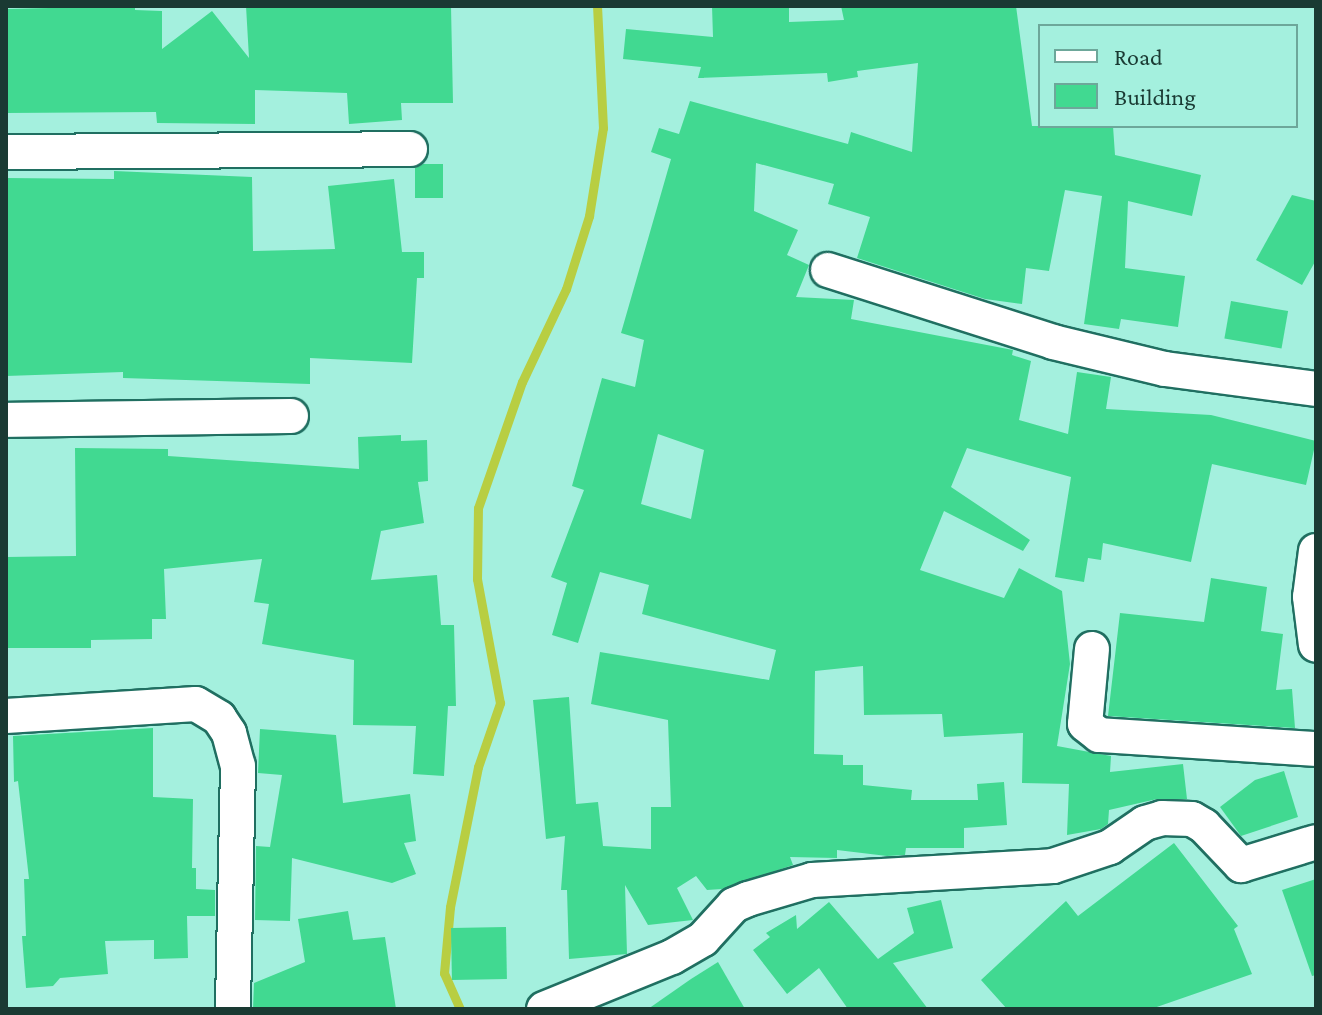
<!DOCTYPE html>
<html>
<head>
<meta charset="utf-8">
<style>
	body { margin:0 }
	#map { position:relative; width:1322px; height:1015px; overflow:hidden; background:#a4f0de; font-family:"Crimson Pro",serif }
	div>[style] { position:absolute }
	.stream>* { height:9px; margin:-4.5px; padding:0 4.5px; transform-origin:4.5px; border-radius:4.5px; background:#b8ce42 }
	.building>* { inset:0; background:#41d991; transform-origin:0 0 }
	.roads { filter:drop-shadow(2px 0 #206f61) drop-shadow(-2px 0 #206f61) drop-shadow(0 2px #206f61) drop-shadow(0 -2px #206f61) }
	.minor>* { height:34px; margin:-17px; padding:0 17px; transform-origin:17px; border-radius:17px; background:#fff }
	span { translate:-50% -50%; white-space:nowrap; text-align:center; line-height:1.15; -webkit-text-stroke:6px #a4f0de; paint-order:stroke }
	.frame { position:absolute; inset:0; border:8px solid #1a3a33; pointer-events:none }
	.legend { position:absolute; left:1038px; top:24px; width:260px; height:104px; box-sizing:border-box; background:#a4f0de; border:2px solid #6da79a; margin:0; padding:10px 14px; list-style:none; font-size:24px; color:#1a3a33 }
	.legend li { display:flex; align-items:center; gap:16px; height:40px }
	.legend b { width:40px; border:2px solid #6da79a }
</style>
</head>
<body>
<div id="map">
	<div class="stream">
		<i style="left:460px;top:1009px;width:39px;rotate:-114deg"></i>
		<i style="left:444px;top:973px;width:66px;rotate:-84.8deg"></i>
		<i style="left:450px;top:907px;width:143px;rotate:-78.7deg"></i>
		<i style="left:478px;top:767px;width:68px;rotate:-71deg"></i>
		<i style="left:500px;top:703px;width:126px;rotate:-100.5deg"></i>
		<i style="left:477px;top:579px;width:71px;rotate:-89.2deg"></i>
		<i style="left:478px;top:508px;width:133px;rotate:-70.8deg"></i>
		<i style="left:522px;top:382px;width:103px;rotate:-64.7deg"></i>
		<i style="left:566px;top:289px;width:77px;rotate:-72.5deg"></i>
		<i style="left:589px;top:216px;width:89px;rotate:-81deg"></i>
		<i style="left:603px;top:128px;width:122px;rotate:-92.8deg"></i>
	</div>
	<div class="building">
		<i style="clip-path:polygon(135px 6px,135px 10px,162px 11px,162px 49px,212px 11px,249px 58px,246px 6px,451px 6px,453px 103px,401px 103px,402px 120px,349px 124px,347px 93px,255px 90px,255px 124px,157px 123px,156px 112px,6px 113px,6px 9px)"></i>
		<i style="clip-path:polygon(evenodd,712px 6px,789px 6px,789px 22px,844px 20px,841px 6px,1016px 6px,1032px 126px,1113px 126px,1115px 155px,1201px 175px,1192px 216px,1128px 201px,1125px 268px,1185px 276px,1178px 327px,1121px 319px,1119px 329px,1084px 324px,1102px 196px,1065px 190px,1049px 271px,1026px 268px,1022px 304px,985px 299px,857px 258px,870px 217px,828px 204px,834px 184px,756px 163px,754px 211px,798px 230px,787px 255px,809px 265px,796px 297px,854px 300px,851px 319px,1013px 350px,1012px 355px,1031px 361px,1019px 420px,1068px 434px,1077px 372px,1111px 377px,1106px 409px,1211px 415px,1316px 441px,1306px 485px,1212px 464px,1191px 562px,1103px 543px,1101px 560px,1088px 558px,1084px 582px,1055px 577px,1071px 477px,967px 448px,951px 487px,1030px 540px,1023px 551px,944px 511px,920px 570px,1004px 598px,1019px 568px,1062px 591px,1070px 664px,1057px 746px,1111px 756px,1110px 772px,1183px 764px,1187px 799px,1157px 799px,1109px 810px,1108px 824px,1101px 829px,1067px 835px,1069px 784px,1022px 783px,1023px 733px,944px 737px,942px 714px,864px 715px,863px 666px,815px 671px,814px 754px,843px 755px,843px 765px,863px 765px,863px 785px,912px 790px,911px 800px,978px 800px,977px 784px,1004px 782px,1007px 825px,964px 828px,964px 848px,906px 848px,905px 855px,887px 856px,837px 850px,837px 858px,790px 857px,793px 865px,722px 889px,707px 890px,696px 876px,677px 888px,693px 920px,648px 925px,625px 885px,627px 954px,569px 959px,567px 890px,561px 890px,565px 836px,546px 839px,533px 700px,569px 697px,576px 804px,598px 802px,603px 846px,651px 849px,651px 807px,671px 807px,668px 720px,591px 704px,600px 652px,769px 680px,776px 650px,642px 614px,649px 585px,600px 572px,578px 643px,552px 635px,567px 583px,551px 577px,584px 490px,572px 486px,602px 378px,635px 387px,644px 340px,621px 333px,671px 159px,651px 152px,659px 128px,679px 134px,690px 101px,848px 144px,851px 132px,912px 152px,918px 63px,857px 71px,858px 77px,828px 82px,827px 73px,698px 78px,701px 67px,623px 59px,626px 29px,713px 37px,712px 6px,658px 434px,704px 450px,691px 519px,641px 504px,658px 434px)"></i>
		<i style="clip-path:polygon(423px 164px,443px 164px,443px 198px,415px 198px,415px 168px)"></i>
		<i style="clip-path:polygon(114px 171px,252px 177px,253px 251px,335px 249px,328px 186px,394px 179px,402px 252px,424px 252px,424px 278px,417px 278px,412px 363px,310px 358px,310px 384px,123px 378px,123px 372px,6px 376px,6px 178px,114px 179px)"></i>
		<i style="clip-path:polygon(1292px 195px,1316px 201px,1316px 260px,1302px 285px,1256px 260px)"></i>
		<i style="left:1231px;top:301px;width:58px;height:38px;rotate:10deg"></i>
		<i style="clip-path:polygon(401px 435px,401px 441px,427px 440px,428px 481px,418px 482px,424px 523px,381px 531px,371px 580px,437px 575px,441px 625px,454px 625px,456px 706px,448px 706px,444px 776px,413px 774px,416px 726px,353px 725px,354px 660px,262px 644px,269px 604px,254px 602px,262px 559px,164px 569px,166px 619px,152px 619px,152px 639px,91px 640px,91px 648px,6px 648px,6px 557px,76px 556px,75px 448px,168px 449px,168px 456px,359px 469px,358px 437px)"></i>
		<i style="clip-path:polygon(1211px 578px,1267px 587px,1261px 631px,1283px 634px,1276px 690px,1292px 689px,1295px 728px,1108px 716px,1120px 613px,1204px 622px)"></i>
		<i style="clip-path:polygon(153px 728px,153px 797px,193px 799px,192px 868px,196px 868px,196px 889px,215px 890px,215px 916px,187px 916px,188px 958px,154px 959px,154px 940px,105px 941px,108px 974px,60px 978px,53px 986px,26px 988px,22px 936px,26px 936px,24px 879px,29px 879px,18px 781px,14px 782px,13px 736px)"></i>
		<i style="clip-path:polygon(260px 729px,336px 735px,343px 803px,410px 794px,416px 841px,404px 843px,416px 874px,392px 883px,292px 858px,290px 921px,255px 920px,256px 846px,270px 847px,282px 775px,258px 773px)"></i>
		<i style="clip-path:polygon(1284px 771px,1298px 817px,1241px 836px,1220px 807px,1255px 780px)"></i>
		<i style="clip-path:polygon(1174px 843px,1238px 926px,1234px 929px,1252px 974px,1151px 1009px,1007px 1009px,981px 980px,1066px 901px,1078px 916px)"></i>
		<i style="clip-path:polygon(1316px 879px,1316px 975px,1312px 976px,1282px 890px)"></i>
		<i style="clip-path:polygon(941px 900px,953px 948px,893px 963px,928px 1009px,848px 1009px,819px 968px,787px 994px,753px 950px,770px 937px,766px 933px,796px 915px,797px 929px,829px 902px,878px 959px,914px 933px,907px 908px)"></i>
		<i style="clip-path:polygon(348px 911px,353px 940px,385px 937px,396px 1009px,253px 1009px,254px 983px,305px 962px,298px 919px)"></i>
		<i style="left:506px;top:927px;width:52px;height:55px;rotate:89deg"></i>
		<i style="clip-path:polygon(718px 962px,745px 1009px,648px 1009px,691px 979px)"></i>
	</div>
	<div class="roads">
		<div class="minor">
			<i style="left:6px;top:152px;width:404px;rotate:-0.4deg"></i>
			<i style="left:828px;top:270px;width:236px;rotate:17.7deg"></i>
			<i style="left:1053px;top:342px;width:115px;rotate:13.6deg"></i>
			<i style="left:1165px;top:369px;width:152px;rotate:7.5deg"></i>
			<i style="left:6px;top:420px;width:285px;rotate:-0.8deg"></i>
			<i style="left:1316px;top:551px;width:46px;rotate:97.4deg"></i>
			<i style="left:1310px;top:597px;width:48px;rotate:82.9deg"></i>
			<i style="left:1092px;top:649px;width:75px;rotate:95.3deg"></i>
			<i style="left:1085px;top:724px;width:18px;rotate:38deg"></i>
			<i style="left:1099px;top:735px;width:217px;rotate:3.7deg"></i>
			<i style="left:6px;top:716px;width:190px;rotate:-3.6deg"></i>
			<i style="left:196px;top:704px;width:27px;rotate:31deg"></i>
			<i style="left:219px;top:718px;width:18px;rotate:56deg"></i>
			<i style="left:229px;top:733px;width:34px;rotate:75deg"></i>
			<i style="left:238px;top:766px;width:243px;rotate:91.2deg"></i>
			<i style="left:544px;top:1009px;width:138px;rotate:-22.1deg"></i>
			<i style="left:672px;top:957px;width:36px;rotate:-30deg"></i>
			<i style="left:703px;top:939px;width:46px;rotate:-47.6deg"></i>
			<i style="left:734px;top:905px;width:15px;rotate:-23deg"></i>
			<i style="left:748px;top:899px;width:67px;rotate:-16.5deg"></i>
			<i style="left:812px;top:880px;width:241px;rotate:-3.3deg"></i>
			<i style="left:1053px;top:866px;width:60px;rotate:-18.4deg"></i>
			<i style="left:1110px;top:847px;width:42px;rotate:-34.4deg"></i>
			<i style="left:1145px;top:823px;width:18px;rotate:-16deg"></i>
			<i style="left:1162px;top:818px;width:30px;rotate:2deg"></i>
			<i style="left:1192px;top:819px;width:14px;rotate:30deg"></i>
			<i style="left:1204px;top:826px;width:54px;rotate:46.5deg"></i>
			<i style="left:1241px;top:865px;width:78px;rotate:-17deg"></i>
		</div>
	</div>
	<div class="frame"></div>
	<ul class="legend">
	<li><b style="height:10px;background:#fff"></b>Road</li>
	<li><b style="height:22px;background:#41d991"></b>Building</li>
	</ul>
</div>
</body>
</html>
